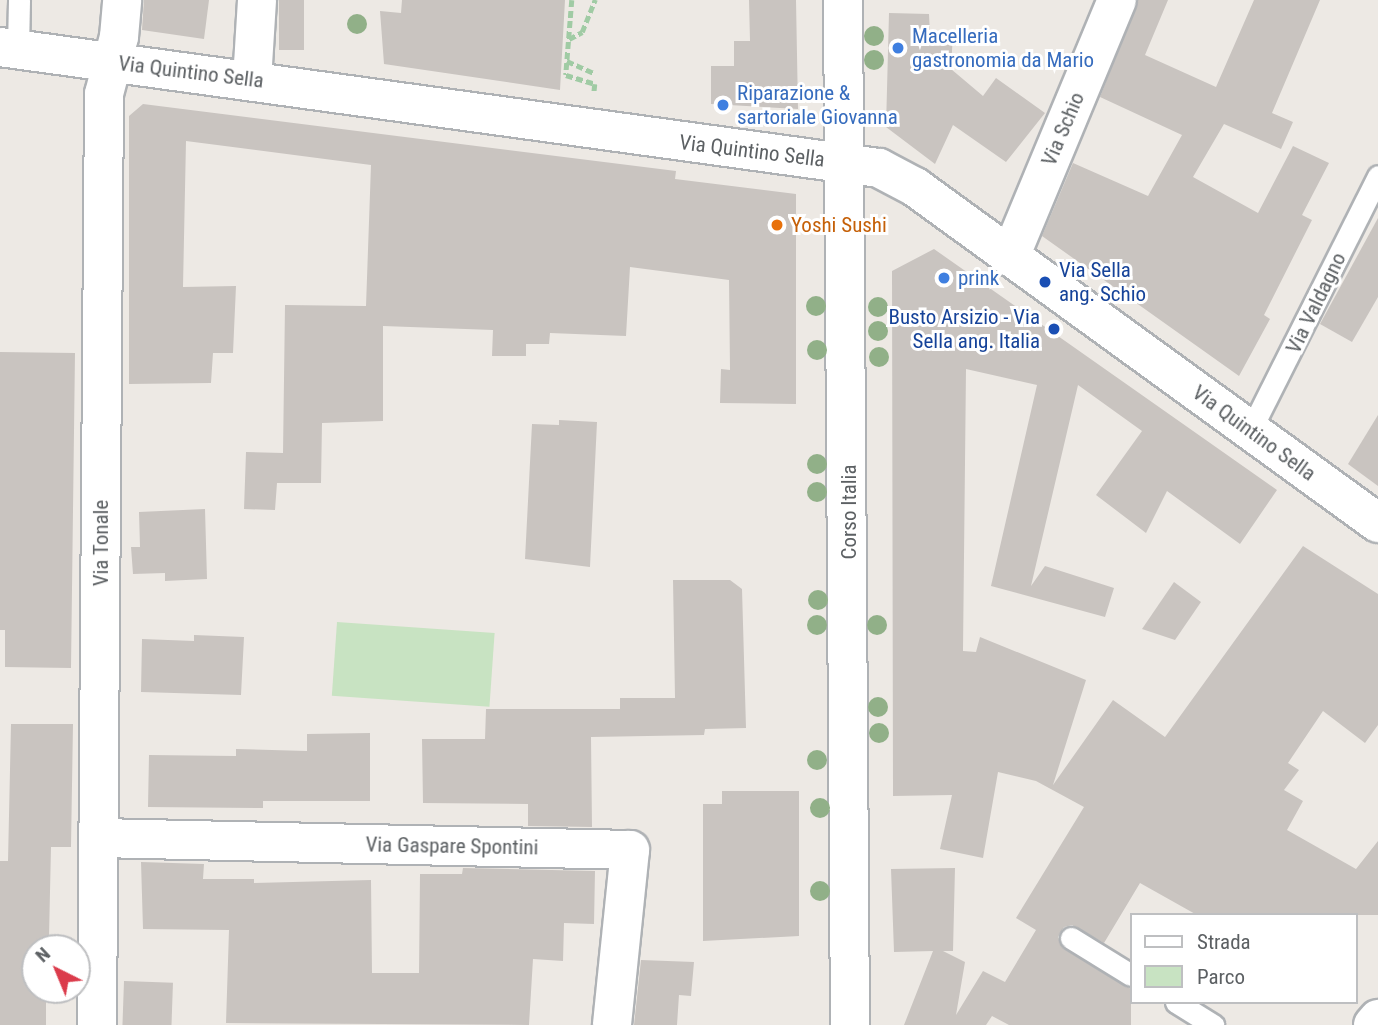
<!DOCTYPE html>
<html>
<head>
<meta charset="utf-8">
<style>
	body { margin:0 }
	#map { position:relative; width:1378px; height:1025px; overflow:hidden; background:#ede9e4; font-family:"Roboto Condensed",sans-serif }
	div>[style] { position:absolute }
	.green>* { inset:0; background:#c8e3c2; transform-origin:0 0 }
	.building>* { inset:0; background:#c9c4c0; transform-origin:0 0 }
	.path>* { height:4.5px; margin-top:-2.25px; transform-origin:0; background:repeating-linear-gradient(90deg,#a0cba4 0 7px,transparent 0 10.5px) }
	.roads { filter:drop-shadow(2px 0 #afb2b5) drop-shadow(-2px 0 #afb2b5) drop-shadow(0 2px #afb2b5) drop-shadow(0 -2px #afb2b5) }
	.lane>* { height:21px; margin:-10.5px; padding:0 10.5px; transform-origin:10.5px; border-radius:10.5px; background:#fff }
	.street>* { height:38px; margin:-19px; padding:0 19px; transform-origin:19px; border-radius:19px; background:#fff }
	.secondary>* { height:38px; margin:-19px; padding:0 19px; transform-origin:19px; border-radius:19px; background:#fff }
	.trees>* { width:20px; height:20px; margin:-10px; border-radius:50%; background:#91b088 }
	.dots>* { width:19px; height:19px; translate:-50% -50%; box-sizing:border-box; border:4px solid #fff; border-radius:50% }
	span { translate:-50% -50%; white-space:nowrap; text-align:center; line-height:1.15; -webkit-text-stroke:6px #fff; paint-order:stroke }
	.shop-label { font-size:21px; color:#366cbe }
	.left { translate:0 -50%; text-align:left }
	.street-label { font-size:21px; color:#5c6063 }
	.food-label { font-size:21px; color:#c56008 }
	.transit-label { font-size:21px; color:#164399 }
	.right { translate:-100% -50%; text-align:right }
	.legend { position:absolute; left:1130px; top:913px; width:228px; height:91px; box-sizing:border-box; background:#fff; border:2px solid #bebfc1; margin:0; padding:9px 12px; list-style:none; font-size:21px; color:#5c6063 }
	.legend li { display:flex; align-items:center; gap:14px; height:35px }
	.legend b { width:35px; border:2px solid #bebfc1 }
	.north { position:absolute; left:21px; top:934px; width:70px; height:70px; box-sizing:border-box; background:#fff; border:2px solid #bebfc1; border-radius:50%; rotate:317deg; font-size:19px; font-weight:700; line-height:28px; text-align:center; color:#5c6063 }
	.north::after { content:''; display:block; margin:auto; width:24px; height:32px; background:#db3b4b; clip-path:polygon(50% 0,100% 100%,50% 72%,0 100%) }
</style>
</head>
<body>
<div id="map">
	<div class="green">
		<i style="left:337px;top:622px;width:158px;height:74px;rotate:4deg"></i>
	</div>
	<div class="building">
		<i style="clip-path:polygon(144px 0,209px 0,204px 39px,142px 30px)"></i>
		<i style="left:279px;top:0;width:25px;height:50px"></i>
		<i style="clip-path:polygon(402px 0,565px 0,560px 90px,384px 64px,380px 11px,401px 13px)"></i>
		<i style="clip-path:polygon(749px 0,796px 0,798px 109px,711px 104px,711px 66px,734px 66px,734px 41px,750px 41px)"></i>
		<i style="clip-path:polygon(1138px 0,1168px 0,1145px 55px,1216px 87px,1254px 0,1320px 0,1272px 113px,1293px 122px,1281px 149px,1224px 124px,1193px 177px,1258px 213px,1293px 146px,1329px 163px,1302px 215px,1312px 220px,1264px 315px,1270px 319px,1239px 376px,1042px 236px,1073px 163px,1148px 196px,1182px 135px,1100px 97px)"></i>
		<i style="clip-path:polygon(889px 13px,929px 14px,930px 34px,953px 33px,951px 69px,983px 96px,996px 78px,1045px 113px,1006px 162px,953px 125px,935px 164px,886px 127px)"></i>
		<i style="clip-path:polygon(143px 104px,676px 171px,675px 179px,796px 194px,796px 404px,720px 403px,721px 369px,730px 370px,729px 280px,630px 267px,626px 336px,550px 333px,549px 344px,526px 344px,526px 356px,492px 356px,493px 330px,383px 326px,383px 421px,322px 423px,321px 483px,277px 483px,275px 510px,244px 509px,246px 452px,283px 453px,285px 305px,366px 306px,371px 165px,186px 141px,183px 287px,236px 286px,233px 353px,213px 353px,211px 383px,129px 384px,129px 116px)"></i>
		<i style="clip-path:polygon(1378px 218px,1378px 297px,1352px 342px,1320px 324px)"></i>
		<i style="clip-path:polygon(934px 249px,1277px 490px,1240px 544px,1167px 491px,1146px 533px,1096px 495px,1142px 431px,1078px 385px,1031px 586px,1045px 566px,1114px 588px,1105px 617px,991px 586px,1037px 385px,966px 369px,963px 651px,976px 652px,980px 637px,1086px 680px,1053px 785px,1113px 700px,1165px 737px,1303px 546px,1378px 594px,1378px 725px,1365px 743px,1323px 711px,1288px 763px,1299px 770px,1284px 790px,1303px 801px,1287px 830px,1356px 869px,1378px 841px,1378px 915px,1197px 915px,1140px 883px,1104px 943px,1072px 925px,1064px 927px,1058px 937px,1064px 949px,1131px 989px,1131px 1025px,1009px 1025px,992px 1016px,986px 1025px,904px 1025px,933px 951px,894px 952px,891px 869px,955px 868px,953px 951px,943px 951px,965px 962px,956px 1015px,983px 971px,1005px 982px,1036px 930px,1016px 918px,1084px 807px,1036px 781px,998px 772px,983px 858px,940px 849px,952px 795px,893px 796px,892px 271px)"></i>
		<i style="clip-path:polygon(0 352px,75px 353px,71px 668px,5px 667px,5px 630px,0 630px)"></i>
		<i style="clip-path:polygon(1378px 415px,1378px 486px,1348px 464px)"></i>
		<i style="clip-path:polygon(559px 420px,597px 422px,590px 567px,525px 559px,532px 424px,559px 425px)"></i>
		<i style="clip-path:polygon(205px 509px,207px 579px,165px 581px,165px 573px,133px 574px,131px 547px,140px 547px,139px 512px)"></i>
		<i style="clip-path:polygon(673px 580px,730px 580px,742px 589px,746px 728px,705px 729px,704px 735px,591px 737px,592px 827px,528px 826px,528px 804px,423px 803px,422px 739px,485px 739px,486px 709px,620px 709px,620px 698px,675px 698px)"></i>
		<i style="clip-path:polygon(1174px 582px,1201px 602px,1175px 640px,1142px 629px)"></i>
		<i style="clip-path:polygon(194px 635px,244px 637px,241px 695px,141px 692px,142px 639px,194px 641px)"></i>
		<i style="clip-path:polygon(11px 724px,73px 724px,71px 847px,51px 847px,49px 937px,56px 937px,56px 948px,35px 948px,35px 990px,56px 990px,56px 1002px,46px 1002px,46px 1025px,0 1025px,0 861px,8px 861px)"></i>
		<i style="clip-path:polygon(370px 733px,370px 801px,263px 801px,263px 808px,148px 807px,149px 755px,236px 756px,236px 749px,307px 751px,307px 734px)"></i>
		<i style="clip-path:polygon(722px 791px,799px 791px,799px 936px,703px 941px,703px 804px,722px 804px)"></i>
		<i style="clip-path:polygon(141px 862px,204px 864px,203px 879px,254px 879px,254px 883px,371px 880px,372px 973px,419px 973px,420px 874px,462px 874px,463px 868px,595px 871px,594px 924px,564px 923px,563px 961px,533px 959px,529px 1025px,226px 1023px,229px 930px,143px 929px)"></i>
		<i style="clip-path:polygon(641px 960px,694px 962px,691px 996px,679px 995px,677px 1025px,634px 1025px)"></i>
		<i style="left:124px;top:981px;width:49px;height:44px;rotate:2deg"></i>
	</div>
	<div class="path">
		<i style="left:572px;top:0;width:75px;rotate:94.6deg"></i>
		<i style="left:566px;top:75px;width:30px;rotate:17deg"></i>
		<i style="left:595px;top:84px;width:10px;rotate:96deg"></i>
		<i style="left:569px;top:39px;width:15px;rotate:-28deg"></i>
		<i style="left:582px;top:32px;width:35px;rotate:-68deg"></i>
		<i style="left:567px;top:61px;width:30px;rotate:24deg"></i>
	</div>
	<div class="roads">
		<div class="lane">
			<i style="left:18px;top:48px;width:48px;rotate:-88.8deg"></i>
			<i style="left:1251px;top:429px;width:283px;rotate:-63.3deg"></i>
			<i style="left:1071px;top:938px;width:70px;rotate:31.7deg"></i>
			<i style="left:1176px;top:1002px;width:44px;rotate:31.9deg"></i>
		</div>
		<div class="street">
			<i style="left:252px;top:80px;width:80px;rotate:-86.4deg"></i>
			<i style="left:1010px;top:257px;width:278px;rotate:-67.4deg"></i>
			<i style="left:99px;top:838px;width:531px;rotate:1.29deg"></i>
			<i style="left:630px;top:850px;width:176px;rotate:95.9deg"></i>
			<i style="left:97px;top:1025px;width:931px;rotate:-89.57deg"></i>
			<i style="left:104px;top:94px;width:59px;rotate:-75.3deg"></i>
			<i style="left:119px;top:37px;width:37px;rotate:-85deg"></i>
			<i style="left:1373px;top:1025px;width:8px;rotate:-50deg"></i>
		</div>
		<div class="secondary">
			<i style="left:843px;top:0;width:1025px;rotate:89.61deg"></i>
			<i style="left:0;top:47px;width:887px;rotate:7.84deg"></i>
			<i style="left:879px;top:168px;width:41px;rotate:27.8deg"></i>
			<i style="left:915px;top:187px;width:572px;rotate:35.97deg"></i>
		</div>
	</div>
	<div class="trees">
		<i style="left:357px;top:24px"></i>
		<i style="left:874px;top:36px"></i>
		<i style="left:874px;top:60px"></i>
		<i style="left:816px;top:306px"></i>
		<i style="left:878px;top:307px"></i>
		<i style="left:878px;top:331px"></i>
		<i style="left:817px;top:350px"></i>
		<i style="left:879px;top:357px"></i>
		<i style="left:817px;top:464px"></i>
		<i style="left:817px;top:492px"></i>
		<i style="left:818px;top:600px"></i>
		<i style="left:817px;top:625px"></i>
		<i style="left:877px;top:625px"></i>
		<i style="left:878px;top:707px"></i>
		<i style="left:879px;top:733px"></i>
		<i style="left:817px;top:760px"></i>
		<i style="left:820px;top:808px"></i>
		<i style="left:820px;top:891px"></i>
	</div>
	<div class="dots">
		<i style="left:898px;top:48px;background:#3f7fe0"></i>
		<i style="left:723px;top:105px;background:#3f7fe0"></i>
		<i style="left:777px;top:225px;background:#e8710a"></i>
		<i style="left:944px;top:278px;background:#3f7fe0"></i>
		<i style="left:1045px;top:282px;background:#1a4fb4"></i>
		<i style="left:1054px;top:329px;background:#1a4fb4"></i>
	</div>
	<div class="shop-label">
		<span class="left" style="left:912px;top:48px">Macelleria<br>gastronomia da Mario</span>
		<span class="left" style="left:737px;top:105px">Riparazione &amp;<br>sartoriale Giovanna</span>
		<span class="left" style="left:958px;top:278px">prink</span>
	</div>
	<div class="street-label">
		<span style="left:191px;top:72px;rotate:7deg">Via Quintino Sella</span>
		<span style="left:1063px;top:129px;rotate:-67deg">Via Schio</span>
		<span style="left:752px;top:151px;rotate:7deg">Via Quintino Sella</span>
		<span style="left:1316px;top:303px;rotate:-64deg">Via Valdagno</span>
		<span style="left:1254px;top:433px;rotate:36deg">Via Quintino Sella</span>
		<span style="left:849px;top:512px;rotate:-90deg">Corso Italia</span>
		<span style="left:101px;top:543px;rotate:-90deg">Via Tonale</span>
		<span style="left:452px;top:846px;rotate:1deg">Via Gaspare Spontini</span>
	</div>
	<div class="food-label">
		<span class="left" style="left:791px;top:225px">Yoshi Sushi</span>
	</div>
	<div class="transit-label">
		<span class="left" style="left:1059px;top:282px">Via Sella<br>ang. Schio</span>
		<span class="right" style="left:1040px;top:329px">Busto Arsizio - Via<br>Sella ang. Italia</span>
	</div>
	<ul class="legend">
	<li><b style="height:9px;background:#fff"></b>Strada</li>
	<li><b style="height:19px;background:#c8e3c2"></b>Parco</li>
	</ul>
	<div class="north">N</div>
</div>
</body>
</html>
